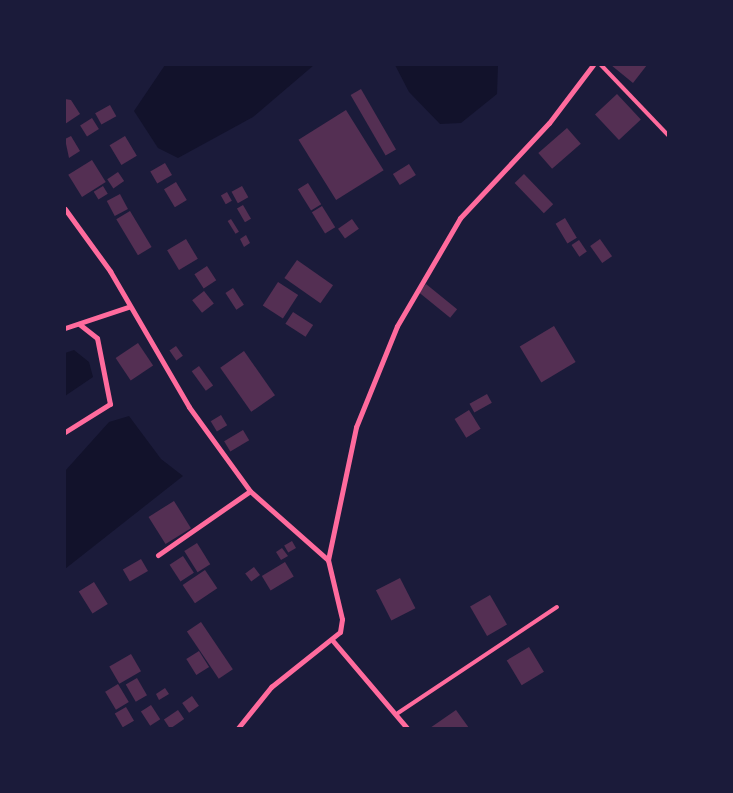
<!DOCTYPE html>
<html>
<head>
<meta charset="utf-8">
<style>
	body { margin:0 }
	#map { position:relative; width:733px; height:793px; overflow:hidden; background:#1b1b3a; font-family:"Open Sans",sans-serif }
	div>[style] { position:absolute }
	.water>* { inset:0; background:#12122b }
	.building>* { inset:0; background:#542f53; transform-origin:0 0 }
	.service>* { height:4px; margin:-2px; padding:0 2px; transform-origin:2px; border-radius:2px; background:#ff6b9d }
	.minor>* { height:5px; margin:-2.5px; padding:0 2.5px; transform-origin:2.5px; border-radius:2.5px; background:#ff6b9d }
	span { translate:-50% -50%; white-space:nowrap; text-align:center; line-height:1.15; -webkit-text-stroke:5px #1b1b3a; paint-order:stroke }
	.frame { position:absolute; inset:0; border:66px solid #1b1b3a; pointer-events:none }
</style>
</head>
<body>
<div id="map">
	<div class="water">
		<i style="clip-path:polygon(165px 65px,314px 65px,253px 117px,178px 158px,158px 148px,134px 111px)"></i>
		<i style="clip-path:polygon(395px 65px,498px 65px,497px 94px,461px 123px,440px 124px,409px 92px)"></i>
		<i style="clip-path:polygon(74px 350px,89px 362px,93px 377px,65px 396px,65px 353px)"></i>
		<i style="clip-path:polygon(129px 416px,161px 459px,183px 476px,65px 569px,65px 471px,109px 422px)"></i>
	</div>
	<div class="building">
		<i style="clip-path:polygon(611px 65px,647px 65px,633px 83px)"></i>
		<i style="left:361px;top:89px;width:70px;height:12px;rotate:60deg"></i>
		<i style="left:617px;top:94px;width:35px;height:30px;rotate:47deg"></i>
		<i style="clip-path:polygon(65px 99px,71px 100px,80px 114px,65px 124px)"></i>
		<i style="left:110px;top:105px;width:13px;height:17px;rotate:61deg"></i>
		<i style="left:346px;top:110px;width:71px;height:56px;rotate:58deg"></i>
		<i style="left:92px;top:118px;width:13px;height:14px;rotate:58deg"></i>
		<i style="left:567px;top:128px;width:21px;height:38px;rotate:49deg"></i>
		<i style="clip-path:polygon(71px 136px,80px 151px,69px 158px,65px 139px)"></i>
		<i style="left:125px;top:136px;width:23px;height:18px;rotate:59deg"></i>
		<i style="left:92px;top:160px;width:26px;height:28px;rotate:58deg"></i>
		<i style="left:165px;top:163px;width:14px;height:17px;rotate:60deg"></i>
		<i style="left:409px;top:164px;width:13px;height:19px;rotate:58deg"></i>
		<i style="left:118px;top:172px;width:11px;height:13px;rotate:56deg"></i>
		<i style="left:524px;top:174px;width:42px;height:13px;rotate:46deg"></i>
		<i style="left:176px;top:182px;width:21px;height:14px;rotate:59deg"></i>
		<i style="left:308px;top:183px;width:25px;height:12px;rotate:58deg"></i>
		<i style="left:103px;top:186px;width:9px;height:11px;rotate:58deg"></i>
		<i style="left:242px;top:186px;width:13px;height:12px;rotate:61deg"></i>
		<i style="left:227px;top:192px;width:10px;height:7px;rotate:61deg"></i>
		<i style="left:120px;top:194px;width:17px;height:15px;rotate:62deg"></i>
		<i style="left:243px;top:205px;width:16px;height:7px;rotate:60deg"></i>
		<i style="left:322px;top:206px;width:25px;height:12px;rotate:58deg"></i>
		<i style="left:130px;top:211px;width:42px;height:16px;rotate:59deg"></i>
		<i style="left:565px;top:218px;width:23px;height:11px;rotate:59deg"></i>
		<i style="left:231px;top:219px;width:15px;height:4px;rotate:58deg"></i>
		<i style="left:352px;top:219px;width:12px;height:17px;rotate:55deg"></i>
		<i style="clip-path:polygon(246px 235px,250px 243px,244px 247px,240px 239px)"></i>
		<i style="left:186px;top:239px;width:23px;height:22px;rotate:59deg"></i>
		<i style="left:600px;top:239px;width:21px;height:12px;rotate:55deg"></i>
		<i style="left:579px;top:240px;width:14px;height:9px;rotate:56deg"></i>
		<i style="left:297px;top:260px;width:44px;height:22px;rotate:35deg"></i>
		<i style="left:207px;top:266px;width:17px;height:15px;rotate:57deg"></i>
		<i style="left:278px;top:282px;width:24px;height:28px;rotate:33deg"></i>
		<i style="left:426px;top:284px;width:40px;height:11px;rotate:39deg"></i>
		<i style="left:233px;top:288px;width:20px;height:9px;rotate:57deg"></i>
		<i style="left:204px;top:291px;width:16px;height:15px;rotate:52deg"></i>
		<i style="left:293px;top:312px;width:24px;height:14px;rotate:33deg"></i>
		<i style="left:554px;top:326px;width:42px;height:40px;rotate:59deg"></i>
		<i style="left:138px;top:343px;width:27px;height:27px;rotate:56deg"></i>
		<i style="left:176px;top:346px;width:12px;height:8px;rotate:55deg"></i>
		<i style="left:244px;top:351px;width:54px;height:29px;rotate:55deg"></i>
		<i style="left:199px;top:366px;width:24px;height:9px;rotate:54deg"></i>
		<i style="left:487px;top:394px;width:10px;height:20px;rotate:61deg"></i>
		<i style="left:469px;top:410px;width:22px;height:17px;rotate:58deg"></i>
		<i style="left:221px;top:415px;width:12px;height:12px;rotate:59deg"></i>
		<i style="left:243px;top:430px;width:12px;height:22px;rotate:59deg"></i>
		<i style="left:174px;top:501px;width:32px;height:30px;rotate:58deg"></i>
		<i style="left:292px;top:541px;width:8px;height:9px;rotate:60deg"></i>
		<i style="left:197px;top:543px;width:25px;height:15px;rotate:58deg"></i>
		<i style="clip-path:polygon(282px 548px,288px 556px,281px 560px,276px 552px)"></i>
		<i style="left:183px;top:556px;width:20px;height:16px;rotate:57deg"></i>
		<i style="left:141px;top:559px;width:14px;height:21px;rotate:60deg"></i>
		<i style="left:285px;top:562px;width:17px;height:27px;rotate:59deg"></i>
		<i style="left:254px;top:567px;width:10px;height:11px;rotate:53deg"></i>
		<i style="left:205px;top:570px;width:22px;height:27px;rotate:56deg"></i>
		<i style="left:400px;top:578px;width:34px;height:27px;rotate:63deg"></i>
		<i style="left:94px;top:582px;width:26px;height:18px;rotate:58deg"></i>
		<i style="left:490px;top:595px;width:34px;height:23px;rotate:60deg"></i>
		<i style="left:201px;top:622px;width:57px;height:17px;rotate:56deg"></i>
		<i style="left:529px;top:647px;width:29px;height:26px;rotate:59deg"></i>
		<i style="left:199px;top:651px;width:19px;height:15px;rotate:58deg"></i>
		<i style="left:131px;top:654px;width:20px;height:25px;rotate:60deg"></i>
		<i style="left:137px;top:678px;width:20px;height:13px;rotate:60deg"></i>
		<i style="left:118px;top:684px;width:21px;height:15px;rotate:59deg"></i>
		<i style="clip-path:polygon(165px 688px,169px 694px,159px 700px,156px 694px)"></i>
		<i style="left:192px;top:696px;width:12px;height:12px;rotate:55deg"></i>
		<i style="left:151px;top:705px;width:17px;height:12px;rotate:57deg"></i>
		<i style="left:126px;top:707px;width:16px;height:13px;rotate:60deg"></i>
		<i style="left:178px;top:710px;width:11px;height:17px;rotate:56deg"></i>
		<i style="clip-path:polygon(456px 710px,469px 728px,430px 728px)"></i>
	</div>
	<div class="service">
		<i style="left:601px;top:65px;width:97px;rotate:46.3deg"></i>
		<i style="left:398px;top:713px;width:191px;rotate:-33.7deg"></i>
	</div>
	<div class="minor">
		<i style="left:65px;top:209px;width:77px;rotate:54deg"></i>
		<i style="left:110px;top:271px;width:157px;rotate:59.8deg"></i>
		<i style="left:189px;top:407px;width:104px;rotate:54deg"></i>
		<i style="left:250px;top:491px;width:104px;rotate:41.5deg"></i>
		<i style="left:65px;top:328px;width:66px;rotate:-18.4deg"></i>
		<i style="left:65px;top:432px;width:53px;rotate:-31.9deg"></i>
		<i style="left:110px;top:404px;width:67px;rotate:-101.1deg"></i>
		<i style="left:97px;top:338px;width:23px;rotate:-142deg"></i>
		<i style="left:158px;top:555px;width:112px;rotate:-34.8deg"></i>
		<i style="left:333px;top:641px;width:114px;rotate:49.6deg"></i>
		<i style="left:238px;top:728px;width:53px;rotate:-51.2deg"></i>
		<i style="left:271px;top:687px;width:88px;rotate:-38.6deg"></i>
		<i style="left:340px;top:632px;width:13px;rotate:-81deg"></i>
		<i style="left:342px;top:619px;width:61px;rotate:-103.3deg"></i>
		<i style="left:328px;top:560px;width:136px;rotate:-78.1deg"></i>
		<i style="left:356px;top:427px;width:109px;rotate:-67.9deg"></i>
		<i style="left:397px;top:326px;width:125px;rotate:-59.7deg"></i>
		<i style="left:460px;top:218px;width:130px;rotate:-46.9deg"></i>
		<i style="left:549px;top:123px;width:73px;rotate:-52.8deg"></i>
	</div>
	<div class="frame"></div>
</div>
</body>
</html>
